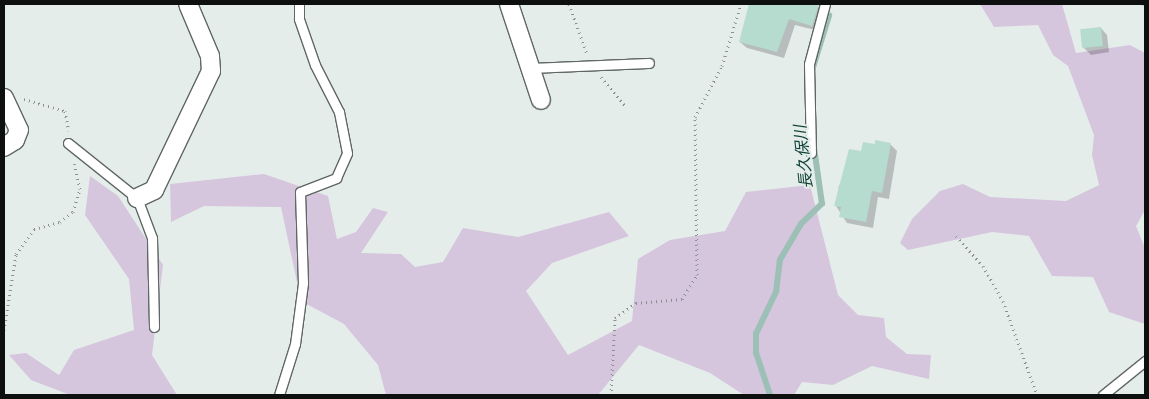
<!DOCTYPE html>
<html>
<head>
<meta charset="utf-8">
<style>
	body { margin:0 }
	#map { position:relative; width:1149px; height:399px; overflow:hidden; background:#e5edeb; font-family:"PT Sans","Noto Sans JP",sans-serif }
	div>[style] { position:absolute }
	.green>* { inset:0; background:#d5c6dd }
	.shadow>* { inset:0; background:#0003 }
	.stream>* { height:5.5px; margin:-2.75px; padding:0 2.75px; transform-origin:2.75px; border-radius:2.75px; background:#9cc0b5 }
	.building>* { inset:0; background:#b6dbcf; transform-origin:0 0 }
	.path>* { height:3px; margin-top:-1.5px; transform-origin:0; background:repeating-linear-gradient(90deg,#8b9190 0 1px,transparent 0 5px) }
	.roads { filter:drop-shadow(1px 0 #606765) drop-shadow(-1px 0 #606765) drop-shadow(0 1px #606765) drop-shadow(0 -1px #606765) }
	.service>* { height:9px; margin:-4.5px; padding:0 4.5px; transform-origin:4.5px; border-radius:4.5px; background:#fff }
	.minor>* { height:18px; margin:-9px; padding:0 9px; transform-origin:9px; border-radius:9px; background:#fff }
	span { translate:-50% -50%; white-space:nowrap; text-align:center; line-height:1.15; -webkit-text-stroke:4px #e5edeb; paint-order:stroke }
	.water-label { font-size:16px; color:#104337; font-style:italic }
	.frame { position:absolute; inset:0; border:5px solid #0d100f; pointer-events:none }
</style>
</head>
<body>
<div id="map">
	<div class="green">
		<i style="clip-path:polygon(980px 4px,1062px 4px,1076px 53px,1130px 45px,1145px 53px,1145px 210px,1136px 226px,1145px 248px,1145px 324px,1109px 312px,1093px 277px,1052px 276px,1029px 236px,992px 232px,908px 250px,900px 243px,912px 219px,940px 191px,963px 184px,990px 197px,1066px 201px,1099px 185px,1092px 155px,1094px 135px,1068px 66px,1053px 55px,1038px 25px,994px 27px)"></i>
		<i style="clip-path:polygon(264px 174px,328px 196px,337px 239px,356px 232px,373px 208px,388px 212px,361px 253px,401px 254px,415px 267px,443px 262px,463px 228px,518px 237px,609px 212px,629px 236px,552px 263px,526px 291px,568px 355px,632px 321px,638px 259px,670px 240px,725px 231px,746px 192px,810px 185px,838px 295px,858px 315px,884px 318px,886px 337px,907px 354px,931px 355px,929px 379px,872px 366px,833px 385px,802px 382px,794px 395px,744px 395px,710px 373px,639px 345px,598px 395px,386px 395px,378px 365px,344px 324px,301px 301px,281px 207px,204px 206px,171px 222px,170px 184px)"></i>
		<i style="clip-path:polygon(90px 176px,118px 196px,163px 265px,152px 355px,177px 395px,70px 395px,31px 380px,9px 355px,26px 353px,59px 375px,74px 350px,134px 330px,129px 279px,85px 215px)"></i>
	</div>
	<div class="shadow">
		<i style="clip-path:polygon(751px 4px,814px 4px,825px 11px,819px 31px,795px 25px,784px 58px,747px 48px,740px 42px)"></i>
		<i style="clip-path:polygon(1138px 4px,1145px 4px,1145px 12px,1144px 6px)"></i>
		<i style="clip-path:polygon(1101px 28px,1107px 35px,1109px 52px,1091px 55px,1084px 48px)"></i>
		<i style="clip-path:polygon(890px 144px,897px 151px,889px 199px,878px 197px,873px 228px,847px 223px,836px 206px,839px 185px,844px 186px,862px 152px)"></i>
	</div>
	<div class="stream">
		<i style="left:811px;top:74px;width:61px;rotate:-72.8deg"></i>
		<i style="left:770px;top:395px;width:44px;rotate:-108.4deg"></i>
		<i style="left:756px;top:353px;width:19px;rotate:-90deg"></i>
		<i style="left:756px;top:334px;width:47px;rotate:-64.5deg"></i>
		<i style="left:776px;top:292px;width:32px;rotate:-83deg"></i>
		<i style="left:780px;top:260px;width:42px;rotate:-59.7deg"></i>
		<i style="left:801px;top:224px;width:29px;rotate:-44deg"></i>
		<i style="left:822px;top:204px;width:57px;rotate:-98.1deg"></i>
	</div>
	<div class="building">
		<i style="clip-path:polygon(749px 4px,819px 4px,812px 26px,789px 19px,777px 52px,739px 42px)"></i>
		<i style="left:1101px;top:27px;width:19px;height:21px;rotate:84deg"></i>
		<i style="clip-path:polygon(875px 140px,891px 143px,882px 193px,872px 191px,866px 222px,839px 217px,841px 207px,834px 206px,849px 149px,861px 151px,863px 142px,875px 144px)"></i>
	</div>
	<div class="path">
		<i style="left:569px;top:4px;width:53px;rotate:70.2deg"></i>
		<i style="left:601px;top:77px;width:39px;rotate:50deg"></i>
		<i style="left:24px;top:99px;width:43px;rotate:16.3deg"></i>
		<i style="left:65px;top:111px;width:20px;rotate:79deg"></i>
		<i style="left:956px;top:236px;width:40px;rotate:48deg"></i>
		<i style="left:983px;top:266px;width:40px;rotate:60.3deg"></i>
		<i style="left:1003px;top:301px;width:100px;rotate:70.1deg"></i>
		<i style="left:4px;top:330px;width:77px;rotate:-81deg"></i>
		<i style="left:16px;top:254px;width:31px;rotate:-54deg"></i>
		<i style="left:34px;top:229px;width:27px;rotate:-15deg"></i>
		<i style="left:60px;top:222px;width:16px;rotate:-38deg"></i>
		<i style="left:73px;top:212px;width:24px;rotate:-73deg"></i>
		<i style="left:80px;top:189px;width:26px;rotate:-103deg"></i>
		<i style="left:611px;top:395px;width:77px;rotate:-87deg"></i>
		<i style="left:615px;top:318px;width:26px;rotate:-36deg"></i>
		<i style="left:636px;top:303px;width:46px;rotate:-5deg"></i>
		<i style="left:682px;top:299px;width:28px;rotate:-58deg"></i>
		<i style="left:697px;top:275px;width:158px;rotate:-90.7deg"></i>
		<i style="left:695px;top:117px;width:58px;rotate:-62.1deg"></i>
		<i style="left:722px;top:66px;width:65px;rotate:-73deg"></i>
	</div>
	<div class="roads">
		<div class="service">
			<i style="left:529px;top:68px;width:120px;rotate:-2.4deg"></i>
			<i style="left:68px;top:143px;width:88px;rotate:38.6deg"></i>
			<i style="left:137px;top:198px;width:43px;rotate:69.4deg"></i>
			<i style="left:152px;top:238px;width:89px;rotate:88.7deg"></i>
			<i style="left:811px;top:153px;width:89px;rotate:-91.3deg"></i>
			<i style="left:809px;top:64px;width:62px;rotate:-75.1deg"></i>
			<i style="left:279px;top:395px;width:53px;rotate:-72.6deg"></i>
			<i style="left:295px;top:344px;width:62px;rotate:-82.5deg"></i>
			<i style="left:303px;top:283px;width:91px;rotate:-91.9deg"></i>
			<i style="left:300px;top:192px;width:39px;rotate:-21deg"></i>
			<i style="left:336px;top:178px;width:27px;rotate:-66deg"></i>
			<i style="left:347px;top:153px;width:42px;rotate:-101deg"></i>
			<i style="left:339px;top:112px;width:53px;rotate:-117.1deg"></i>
			<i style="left:315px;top:65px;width:49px;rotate:-109.2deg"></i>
			<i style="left:299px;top:19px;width:15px;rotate:-90deg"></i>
			<i style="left:1103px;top:395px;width:54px;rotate:-39deg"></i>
		</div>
		<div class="minor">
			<i style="left:509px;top:4px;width:101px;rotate:71.6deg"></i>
			<i style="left:4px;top:98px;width:35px;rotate:65deg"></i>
			<i style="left:19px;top:130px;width:11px;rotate:112deg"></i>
			<i style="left:15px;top:140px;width:13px;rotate:148deg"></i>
			<i style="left:137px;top:198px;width:19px;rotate:-25deg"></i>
			<i style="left:154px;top:190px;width:132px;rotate:-64.4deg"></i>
			<i style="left:211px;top:71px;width:15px;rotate:-94deg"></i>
			<i style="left:210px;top:56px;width:56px;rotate:-112.9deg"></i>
		</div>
	</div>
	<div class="water-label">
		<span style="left:803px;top:157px;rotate:-96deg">長久保川</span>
	</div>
	<div class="frame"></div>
</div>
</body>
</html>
